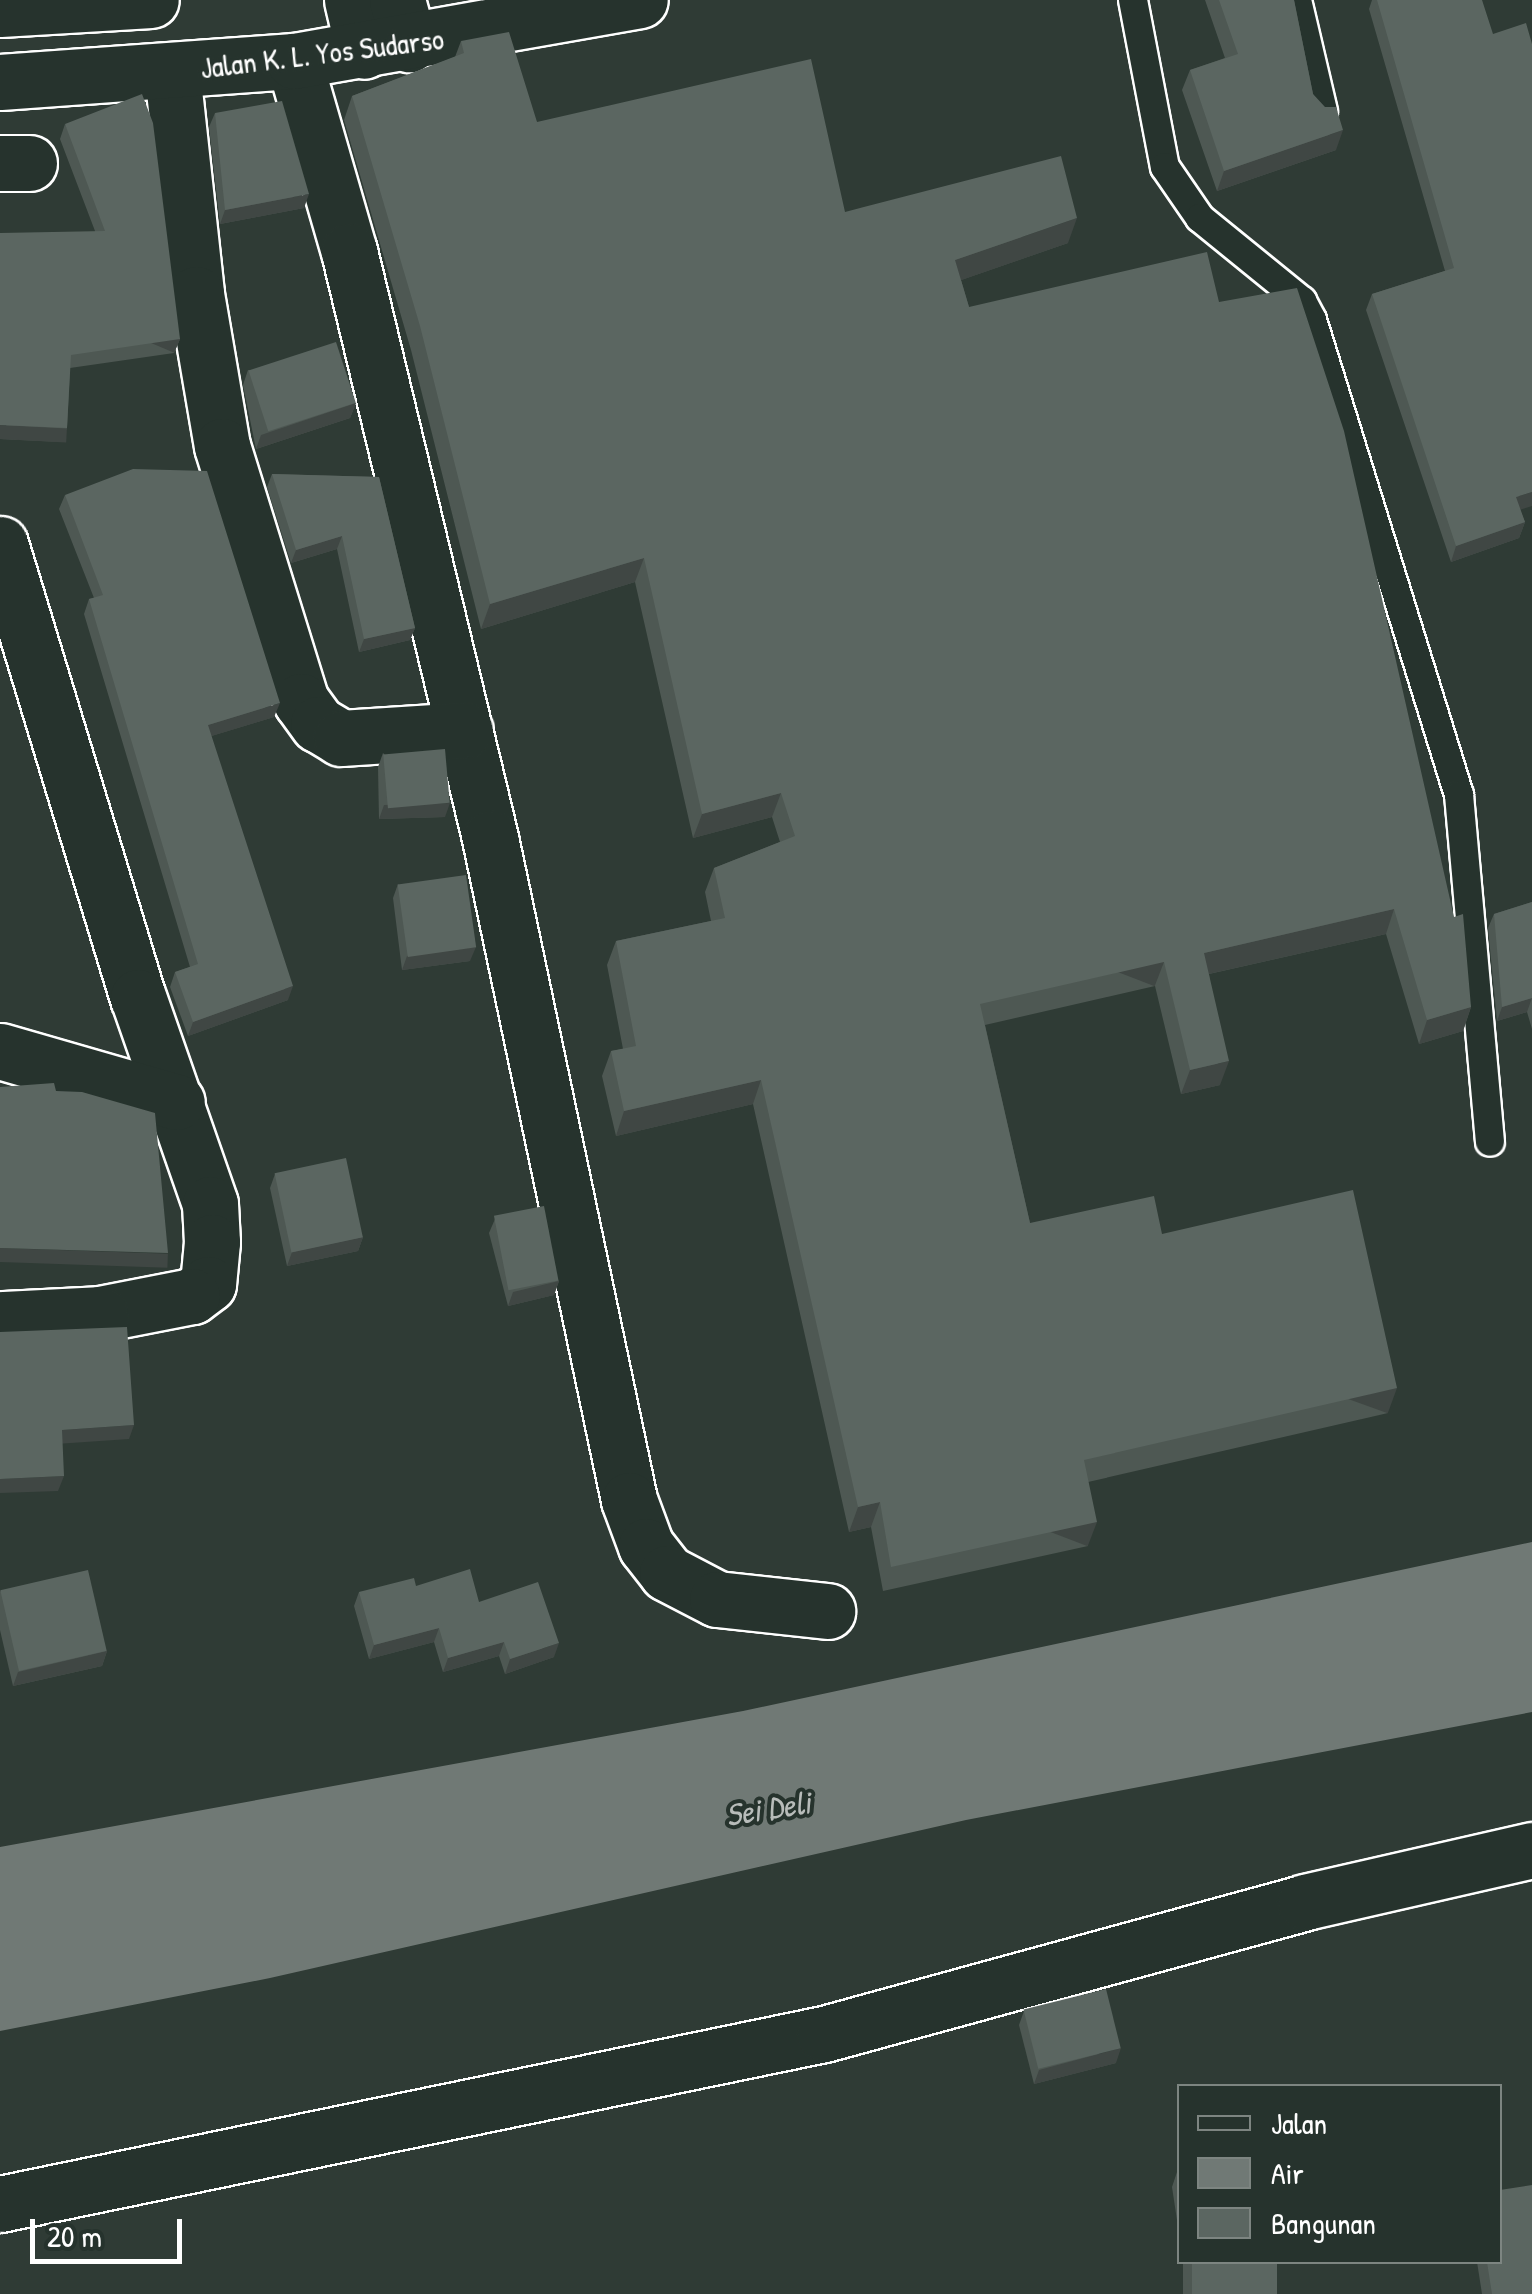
<!DOCTYPE html>
<html>
<head>
<meta charset="utf-8">
<style>
	body { margin:0 }
	#map { position:relative; width:1532px; height:2294px; overflow:hidden; background:#2f3b35; font-family:"Patrick Hand",sans-serif }
	div>[style] { position:absolute }
	.water>* { inset:0; background:#707975 }
	.roads { filter:drop-shadow(2px 0 #fff) drop-shadow(-2px 0 #fff) drop-shadow(0 2px #fff) drop-shadow(0 -2px #fff) }
	.service>* { height:28px; margin:-14px; padding:0 14px; transform-origin:14px; border-radius:14px; background:#26332d }
	.minor>* { height:55px; margin:-27.5px; padding:0 27.5px; transform-origin:27.5px; border-radius:27.5px; background:#26332d }
	.trunk>* { height:55px; margin:-27.5px; padding:0 27.5px; transform-origin:27.5px; border-radius:27.5px; background:#26332d }
	.wall>* { inset:0; background:#4e5853; transform-origin:0 0 }
	.shaded-wall>* { inset:0; background:#404744; transform-origin:0 0 }
	.building>* { inset:0; background:#5b6661; transform-origin:0 0 }
	span { translate:-50% -50%; white-space:nowrap; text-align:center; line-height:1.15; -webkit-text-stroke:8px #26332d; paint-order:stroke }
	.street-label { font-size:30px; color:#fff }
	.water-label { font-size:32px; color:#b8bcba; font-style:italic }
	.legend { position:absolute; left:1177px; top:2084px; width:325px; height:180px; box-sizing:border-box; background:#26332d; border:2px solid #7d8581; margin:0; padding:12px 18px; list-style:none; font-size:30px; color:#fff }
	.legend li { display:flex; align-items:center; gap:20px; height:50px }
	.legend b { width:50px; border:2px solid #7d8581 }
	.scale { position:absolute; left:30px; top:2219px; width:152px; height:45px; box-sizing:border-box; border:5px solid #fff; border-top:0; padding-left:12px; font-size:30px; line-height:35px; white-space:nowrap; color:#fff; -webkit-text-stroke:8px #26332d; paint-order:stroke }
</style>
</head>
<body>
<div id="map">
	<div class="water">
		<i style="clip-path:polygon(1532px 1542px,1532px 1712px,966px 1820px,270px 1978px,0 2031px,0 1847px,743px 1711px)"></i>
	</div>
	<div class="roads">
		<div class="service">
			<i style="left:1133px;top:0;width:170px;rotate:79.2deg"></i>
			<i style="left:1165px;top:167px;width:62px;rotate:55.5deg"></i>
			<i style="left:1200px;top:218px;width:132px;rotate:39.1deg"></i>
			<i style="left:1302px;top:301px;width:21px;rotate:62deg"></i>
			<i style="left:1312px;top:320px;width:497px;rotate:72.8deg"></i>
			<i style="left:1459px;top:795px;width:348px;rotate:84.9deg"></i>
			<i style="left:1297px;top:0;width:114px;rotate:76.8deg"></i>
		</div>
		<div class="minor">
			<i style="left:352px;top:0;width:52px;rotate:76.8deg"></i>
			<i style="left:397px;top:0;width:46px;rotate:74.7deg"></i>
			<i style="left:294px;top:61px;width:198px;rotate:73.9deg"></i>
			<i style="left:349px;top:251px;width:604px;rotate:76.49deg"></i>
			<i style="left:490px;top:838px;width:676px;rotate:78.14deg"></i>
			<i style="left:629px;top:1500px;width:49px;rotate:69.7deg"></i>
			<i style="left:646px;top:1546px;width:34px;rotate:52deg"></i>
			<i style="left:667px;top:1573px;width:56px;rotate:27.5deg"></i>
			<i style="left:717px;top:1599px;width:111px;rotate:6.2deg"></i>
			<i style="left:172px;top:72px;width:223px;rotate:83.8deg"></i>
			<i style="left:196px;top:294px;width:154px;rotate:80.3deg"></i>
			<i style="left:222px;top:446px;width:267px;rotate:72.8deg"></i>
			<i style="left:301px;top:701px;width:29px;rotate:54deg"></i>
			<i style="left:318px;top:724px;width:27px;rotate:31deg"></i>
			<i style="left:341px;top:738px;width:124px;rotate:-3.7deg"></i>
			<i style="left:0;top:163px;width:29px"></i>
			<i style="left:0;top:544px;width:474px;rotate:73.1deg"></i>
			<i style="left:138px;top:997px;width:219px;rotate:70.8deg"></i>
			<i style="left:210px;top:1204px;width:38px;rotate:87deg"></i>
			<i style="left:212px;top:1242px;width:42px;rotate:95.4deg"></i>
			<i style="left:208px;top:1284px;width:20px;rotate:143deg"></i>
			<i style="left:192px;top:1296px;width:94px;rotate:168.9deg"></i>
			<i style="left:100px;top:1314px;width:100px;rotate:177.1deg"></i>
			<i style="left:0;top:1051px;width:184px;rotate:16.1deg"></i>
			<i style="left:0;top:2204px;width:841px;rotate:-11.66deg"></i>
			<i style="left:824px;top:2034px;width:499px;rotate:-15.3deg"></i>
			<i style="left:1305px;top:1902px;width:233px;rotate:-12.9deg"></i>
		</div>
		<div class="trunk">
			<i style="left:0;top:9px;width:151px;rotate:-3.4deg"></i>
			<i style="left:0;top:82px;width:295px;rotate:-4.1deg"></i>
			<i style="left:294px;top:61px;width:351px;rotate:-10deg"></i>
		</div>
	</div>
	<div class="wall">
		<i style="clip-path:polygon(1205px 0,1294px 0,1313px 94px,1336px 150px,1217px 191px,1182px 90px,1190px 70px,1225px 58px)"></i>
		<i style="clip-path:polygon(1372px 0,1482px 0,1520px 510px,1525px 522px,1519px 538px,1451px 562px,1366px 310px,1372px 294px,1445px 271px,1369px 9px)"></i>
		<i style="clip-path:polygon(461px 41px,537px 122px,845px 212px,1068px 243px,961px 280px,969px 307px,1219px 302px,1471px 1007px,1463px 1031px,1419px 1044px,1386px 934px,1209px 974px,1220px 1085px,1181px 1094px,1155px 986px,985px 1025px,1030px 1223px,1162px 1234px,1388px 1413px,1088px 1482px,1088px 1546px,883px 1591px,871px 1527px,849px 1532px,753px 1104px,616px 1136px,602px 1076px,611px 1051px,623px 1049px,607px 965px,616px 941px,711px 921px,705px 892px,714px 868px,780px 842px,772px 817px,693px 838px,635px 582px,481px 629px,411px 350px,344px 120px,352px 96px,455px 57px)"></i>
		<i style="clip-path:polygon(215px 113px,304px 208px,220px 224px,209px 127px)"></i>
		<i style="clip-path:polygon(65px 124px,180px 339px,174px 353px,70px 368px,67px 428px,62px 442px,0 439px,95px 231px,60px 139px)"></i>
		<i style="clip-path:polygon(248px 370px,356px 403px,350px 418px,256px 449px,243px 385px)"></i>
		<i style="clip-path:polygon(272px 474px,379px 477px,415px 628px,410px 640px,359px 652px,337px 549px,291px 563px,267px 487px)"></i>
		<i style="clip-path:polygon(65px 495px,274px 717px,211px 736px,288px 1000px,188px 1036px,170px 987px,175px 972px,190px 967px,84px 614px,89px 599px,94px 598px,59px 509px)"></i>
		<i style="clip-path:polygon(383px 753px,445px 817px,379px 819px,378px 767px)"></i>
		<i style="clip-path:polygon(398px 884px,470px 961px,402px 970px,393px 898px)"></i>
		<i style="clip-path:polygon(1532px 902px,1532px 1029px,1527px 1012px,1497px 1021px,1488px 928px,1494px 914px)"></i>
		<i style="clip-path:polygon(275px 1174px,363px 1237px,358px 1251px,287px 1266px,270px 1188px)"></i>
		<i style="clip-path:polygon(495px 1219px,559px 1281px,554px 1295px,508px 1306px,489px 1233px)"></i>
		<i style="clip-path:polygon(416px 1586px,479px 1602px,554px 1657px,505px 1674px,499px 1656px,443px 1672px,434px 1642px,369px 1659px,354px 1606px,359px 1592px)"></i>
		<i style="clip-path:polygon(0 1591px,107px 1651px,102px 1666px,13px 1686px,0 1630px)"></i>
		<i style="clip-path:polygon(1024px 2011px,1116px 2063px,1034px 2084px,1019px 2025px)"></i>
		<i style="clip-path:polygon(1178px 2169px,1180px 2169px,1180px 2240px,1172px 2187px)"></i>
		<i style="left:1183px;top:2262px;width:94px;height:32px"></i>
		<i style="clip-path:polygon(1477px 2262px,1500px 2262px,1532px 2294px,1482px 2294px)"></i>
	</div>
	<div class="shaded-wall">
		<i style="clip-path:polygon(1343px 130px,1336px 150px,1217px 191px,1224px 171px)"></i>
		<i style="clip-path:polygon(309px 194px,304px 208px,220px 224px,225px 210px)"></i>
		<i style="clip-path:polygon(1077px 218px,1068px 243px,947px 285px,955px 260px)"></i>
		<i style="left:180px;top:339px;width:15px;height:110px;rotate:113deg"></i>
		<i style="clip-path:polygon(356px 403px,350px 418px,256px 449px,261px 435px)"></i>
		<i style="left:0;top:425px;width:67px;height:14px;rotate:3deg"></i>
		<i style="clip-path:polygon(1532px 492px,1532px 506px,1510px 513px,1516px 497px)"></i>
		<i style="clip-path:polygon(1525px 522px,1519px 538px,1451px 562px,1456px 546px)"></i>
		<i style="clip-path:polygon(342px 536px,337px 549px,291px 563px,296px 550px)"></i>
		<i style="clip-path:polygon(644px 558px,635px 582px,481px 629px,490px 604px)"></i>
		<i style="clip-path:polygon(415px 628px,410px 640px,359px 652px,364px 639px)"></i>
		<i style="clip-path:polygon(280px 703px,274px 717px,202px 739px,208px 725px)"></i>
		<i style="clip-path:polygon(781px 793px,772px 817px,693px 838px,702px 814px)"></i>
		<i style="clip-path:polygon(450px 803px,445px 817px,379px 819px,384px 805px)"></i>
		<i style="clip-path:polygon(1394px 909px,1386px 934px,1195px 977px,1204px 953px)"></i>
		<i style="clip-path:polygon(476px 947px,470px 961px,402px 970px,407px 956px)"></i>
		<i style="left:1164px;top:962px;width:26px;height:189px;rotate:111deg"></i>
		<i style="clip-path:polygon(293px 986px,288px 1000px,188px 1036px,193px 1022px)"></i>
		<i style="clip-path:polygon(1532px 998px,1527px 1012px,1497px 1021px,1502px 1007px)"></i>
		<i style="clip-path:polygon(1471px 1007px,1463px 1031px,1419px 1044px,1427px 1020px)"></i>
		<i style="clip-path:polygon(1229px 1061px,1220px 1085px,1181px 1094px,1190px 1070px)"></i>
		<i style="clip-path:polygon(761px 1080px,753px 1104px,616px 1136px,624px 1111px)"></i>
		<i style="clip-path:polygon(363px 1237px,358px 1251px,287px 1266px,292px 1252px)"></i>
		<i style="left:0;top:1248px;width:168px;height:14px;rotate:2deg"></i>
		<i style="clip-path:polygon(559px 1281px,554px 1295px,508px 1306px,513px 1292px)"></i>
		<i style="left:1397px;top:1388px;width:27px;height:321px;rotate:110deg"></i>
		<i style="clip-path:polygon(134px 1425px,129px 1439px,56px 1444px,62px 1430px)"></i>
		<i style="clip-path:polygon(64px 1476px,58px 1491px,0 1493px,0 1479px)"></i>
		<i style="clip-path:polygon(880px 1502px,871px 1527px,849px 1532px,858px 1507px)"></i>
		<i style="left:1097px;top:1522px;width:26px;height:211px;rotate:111deg"></i>
		<i style="clip-path:polygon(439px 1628px,434px 1642px,369px 1659px,374px 1645px)"></i>
		<i style="clip-path:polygon(504px 1642px,499px 1656px,443px 1672px,448px 1658px)"></i>
		<i style="clip-path:polygon(559px 1643px,554px 1657px,505px 1674px,510px 1659px)"></i>
		<i style="clip-path:polygon(107px 1651px,102px 1666px,13px 1686px,18px 1672px)"></i>
		<i style="clip-path:polygon(1121px 2048px,1116px 2063px,1034px 2084px,1039px 2070px)"></i>
	</div>
	<div class="building">
		<i style="clip-path:polygon(1219px 0,1294px 0,1313px 94px,1325px 107px,1336px 107px,1343px 130px,1224px 171px,1190px 70px,1238px 54px)"></i>
		<i style="clip-path:polygon(1377px 0,1482px 0,1493px 34px,1526px 23px,1532px 44px,1532px 492px,1516px 497px,1525px 522px,1456px 546px,1372px 294px,1454px 268px)"></i>
		<i style="clip-path:polygon(509px 32px,537px 122px,811px 59px,845px 212px,1061px 156px,1077px 218px,955px 260px,969px 307px,1207px 252px,1219px 302px,1297px 288px,1344px 431px,1454px 917px,1463px 914px,1471px 1007px,1427px 1020px,1394px 909px,1204px 953px,1229px 1061px,1190px 1070px,1164px 962px,980px 1004px,1030px 1223px,1154px 1196px,1162px 1234px,1353px 1190px,1397px 1388px,1084px 1460px,1097px 1522px,891px 1567px,880px 1502px,858px 1507px,761px 1080px,624px 1111px,611px 1051px,636px 1046px,616px 941px,725px 918px,714px 868px,795px 836px,781px 793px,702px 814px,644px 558px,490px 604px,420px 326px,352px 96px,464px 53px,461px 41px)"></i>
		<i style="clip-path:polygon(142px 94px,153px 123px,180px 339px,71px 355px,67px 428px,0 425px,0 233px,105px 231px,65px 124px)"></i>
		<i style="clip-path:polygon(282px 101px,309px 194px,225px 210px,215px 113px)"></i>
		<i style="left:336px;top:342px;width:64px;height:92px;rotate:72deg"></i>
		<i style="clip-path:polygon(133px 469px,207px 471px,280px 703px,208px 725px,293px 986px,193px 1022px,175px 972px,198px 964px,89px 599px,103px 595px,65px 495px)"></i>
		<i style="clip-path:polygon(272px 474px,379px 477px,415px 628px,364px 639px,342px 536px,296px 550px)"></i>
		<i style="left:445px;top:749px;width:54px;height:62px;rotate:85deg"></i>
		<i style="left:466px;top:875px;width:73px;height:69px;rotate:82deg"></i>
		<i style="clip-path:polygon(1532px 902px,1532px 998px,1502px 1007px,1494px 914px)"></i>
		<i style="clip-path:polygon(54px 1083px,56px 1091px,82px 1092px,155px 1113px,168px 1253px,0 1248px,0 1087px)"></i>
		<i style="left:346px;top:1158px;width:81px;height:73px;rotate:78deg"></i>
		<i style="left:544px;top:1206px;width:76px;height:51px;rotate:79deg"></i>
		<i style="clip-path:polygon(127px 1327px,134px 1425px,62px 1430px,64px 1476px,0 1479px,0 1332px)"></i>
		<i style="clip-path:polygon(470px 1569px,479px 1602px,538px 1582px,559px 1643px,510px 1659px,504px 1642px,448px 1658px,439px 1628px,374px 1645px,359px 1592px,414px 1578px,416px 1586px)"></i>
		<i style="left:88px;top:1570px;width:83px;height:90px;rotate:77deg"></i>
		<i style="left:1106px;top:1989px;width:61px;height:85px;rotate:76deg"></i>
		<i style="clip-path:polygon(1532px 2185px,1532px 2294px,1492px 2294px,1487px 2262px,1500px 2262px,1500px 2190px)"></i>
		<i style="left:1192px;top:2262px;width:85px;height:32px"></i>
	</div>
	<div class="street-label">
		<span style="left:322px;top:53px;rotate:-7deg">Jalan K. L. Yos Sudarso</span>
	</div>
	<div class="water-label">
		<span style="left:768px;top:1809px;rotate:-9deg">Sei Deli</span>
	</div>
	<ul class="legend">
	<li><b style="height:12px;background:#26332d"></b>Jalan</li>
	<li><b style="height:28px;background:#707975"></b>Air</li>
	<li><b style="height:28px;background:#5b6661"></b>Bangunan</li>
	</ul>
	<div class="scale">20 m</div>
</div>
</body>
</html>
